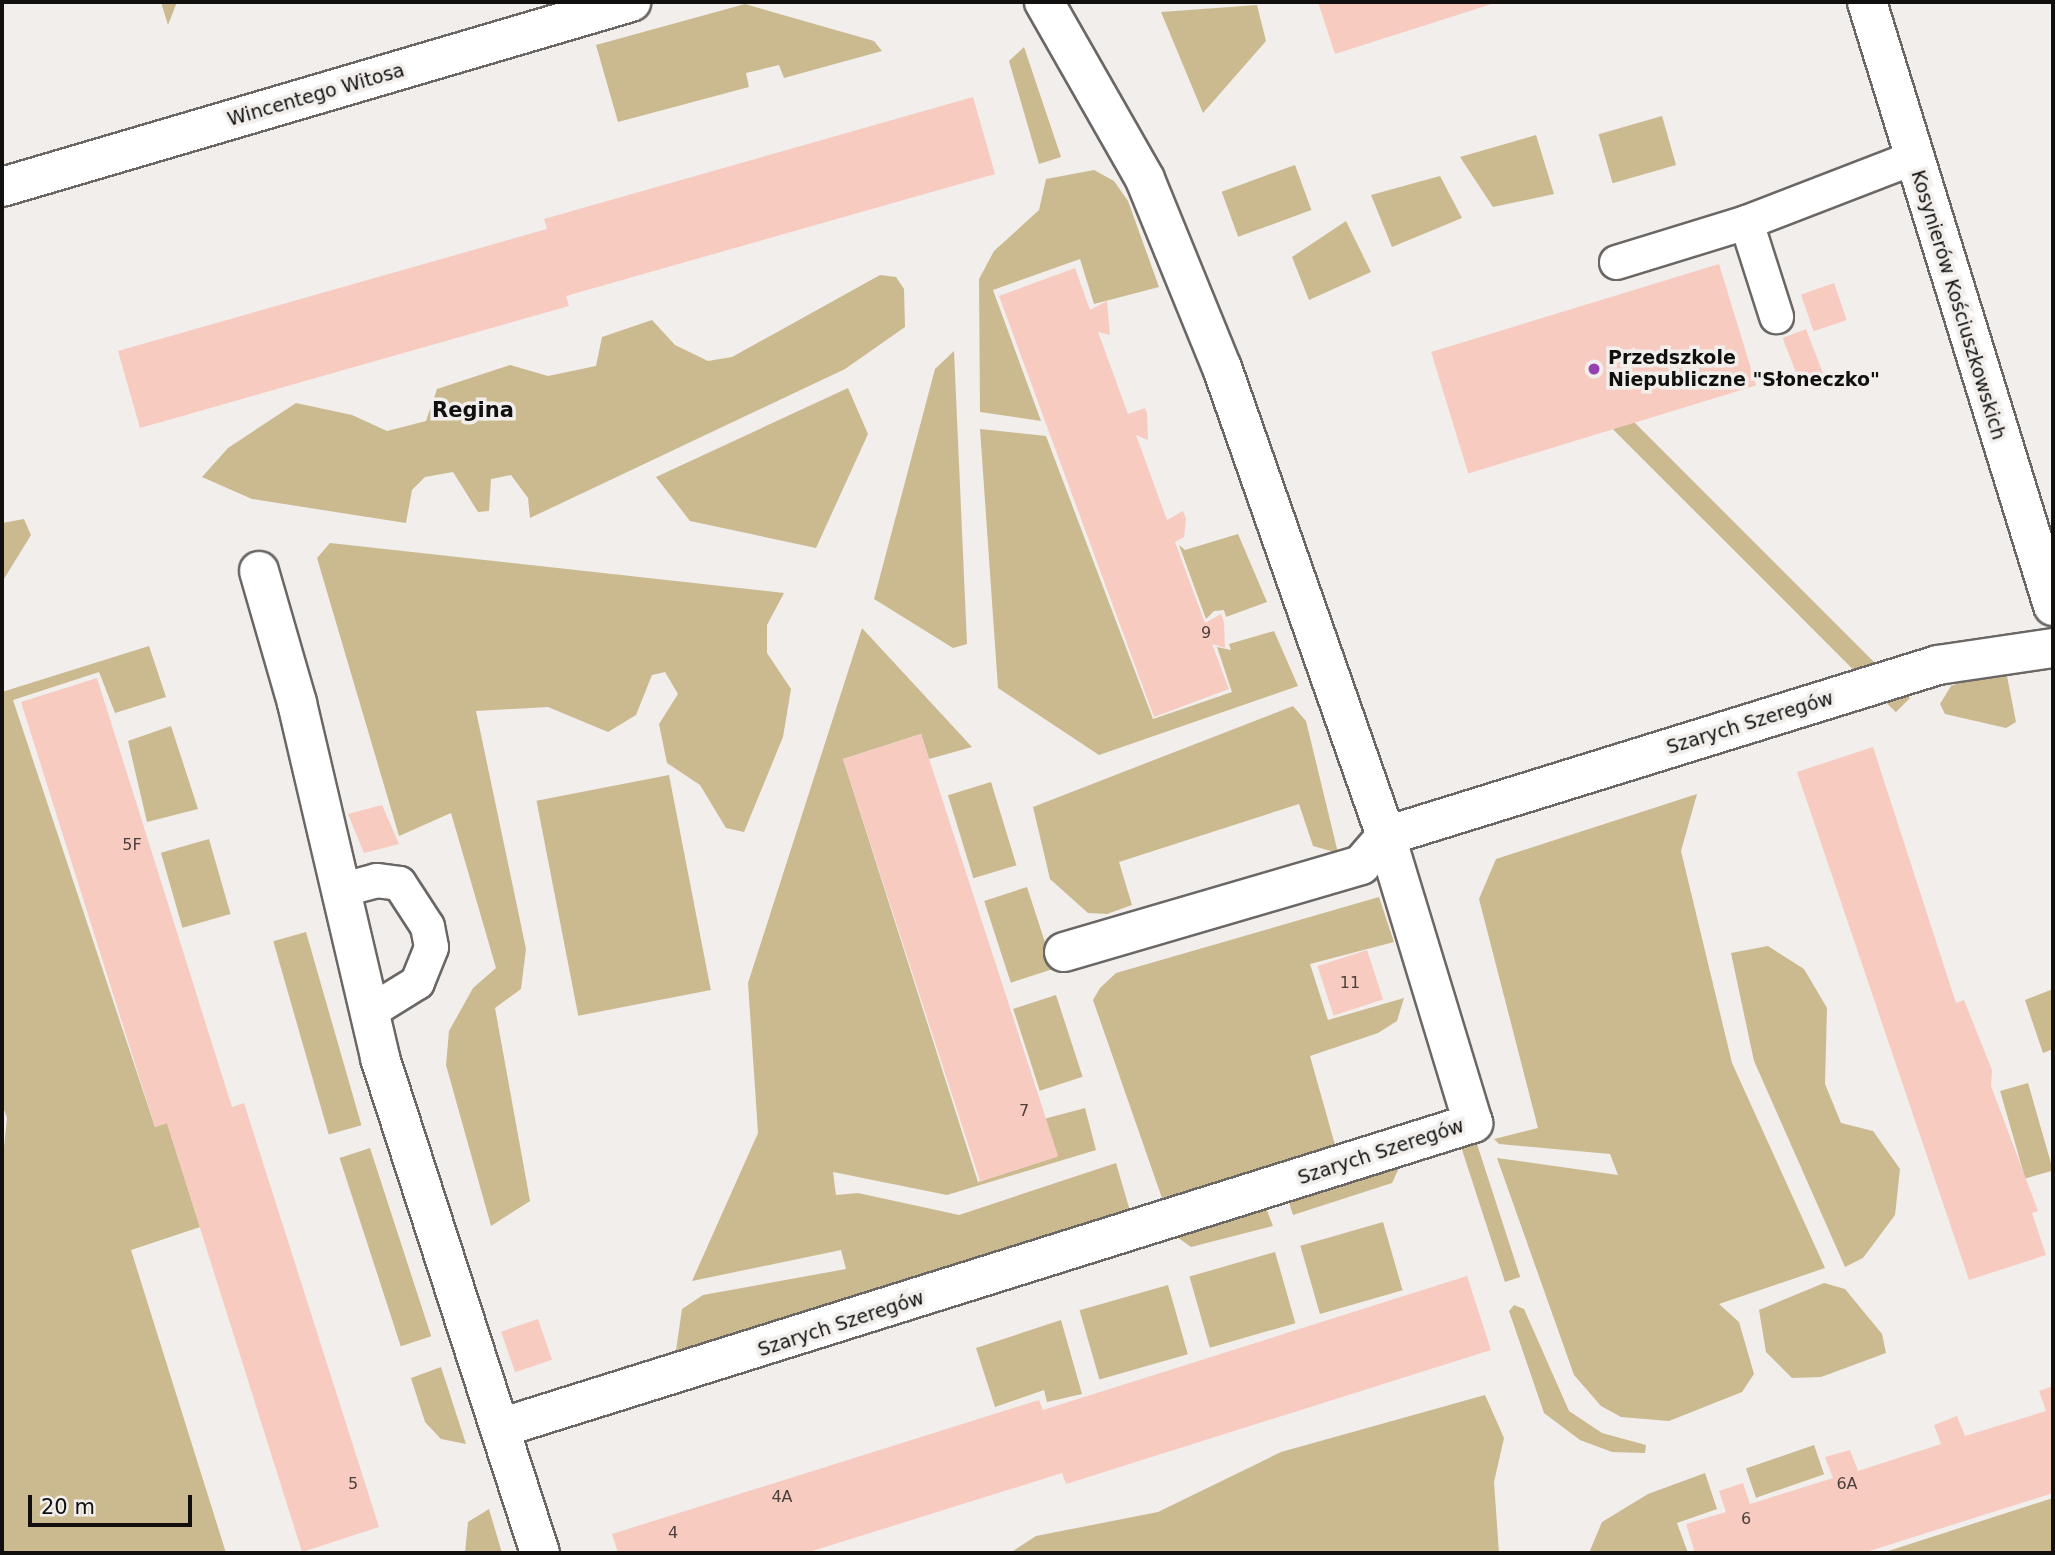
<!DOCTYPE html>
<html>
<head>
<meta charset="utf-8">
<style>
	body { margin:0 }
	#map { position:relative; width:2055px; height:1555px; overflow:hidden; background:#f1eeeb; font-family:"DejaVu Sans",sans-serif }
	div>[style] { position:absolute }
	.green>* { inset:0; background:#cbba90; transform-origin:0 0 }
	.building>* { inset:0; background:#f8cbc1; transform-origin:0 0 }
	.roads { filter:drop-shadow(2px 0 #6a6765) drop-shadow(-2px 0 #6a6765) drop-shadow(0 2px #6a6765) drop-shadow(0 -2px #6a6765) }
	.lane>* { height:33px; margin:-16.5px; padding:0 16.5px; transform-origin:16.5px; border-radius:16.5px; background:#fff }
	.street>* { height:38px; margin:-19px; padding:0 19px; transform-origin:19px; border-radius:19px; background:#fff }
	.dots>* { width:19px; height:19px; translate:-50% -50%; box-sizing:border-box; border:4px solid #f1eeeb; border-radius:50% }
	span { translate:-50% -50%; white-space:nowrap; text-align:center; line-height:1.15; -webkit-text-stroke:7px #f1eeeb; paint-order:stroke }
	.number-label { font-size:16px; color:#4b3f3c }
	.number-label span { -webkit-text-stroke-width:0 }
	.street-label { font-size:19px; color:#11100f }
	.poi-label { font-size:19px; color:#11100f; font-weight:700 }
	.left { translate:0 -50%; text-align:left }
	.neighbourhood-label { font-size:21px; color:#11100f; font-weight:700 }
	.frame { position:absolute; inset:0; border:4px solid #11100f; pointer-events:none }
	.scale { position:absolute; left:28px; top:1495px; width:164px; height:32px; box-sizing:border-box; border:4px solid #11100f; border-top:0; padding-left:9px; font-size:21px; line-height:24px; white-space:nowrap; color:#11100f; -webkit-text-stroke:5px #f1eeeb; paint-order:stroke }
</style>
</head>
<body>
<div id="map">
	<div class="green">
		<i style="clip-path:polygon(161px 2px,177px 2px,168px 25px)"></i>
		<i style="clip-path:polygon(745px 4px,874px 41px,882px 51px,784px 78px,779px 65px,746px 73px,749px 87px,618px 122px,596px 45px)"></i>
		<i style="clip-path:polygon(1257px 5px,1266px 41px,1203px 113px,1161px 12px)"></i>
		<i style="clip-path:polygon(1024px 47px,1061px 157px,1039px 164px,1009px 61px)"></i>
		<i style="left:1662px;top:116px;width:51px;height:66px;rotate:74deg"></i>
		<i style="clip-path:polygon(1536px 135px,1554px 194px,1493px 207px,1460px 157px)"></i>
		<i style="left:1295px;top:165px;width:48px;height:78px;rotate:70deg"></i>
		<i style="clip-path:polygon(1094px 170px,1114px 181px,1128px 201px,1159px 287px,1094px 304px,1080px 259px,993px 290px,1041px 421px,980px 412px,979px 279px,994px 251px,1039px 210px,1046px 179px)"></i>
		<i style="clip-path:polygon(1440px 176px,1462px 218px,1392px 247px,1371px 195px)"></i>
		<i style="clip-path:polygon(1346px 221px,1371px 272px,1309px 300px,1292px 257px)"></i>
		<i style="clip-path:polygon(880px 275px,896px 277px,904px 289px,905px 327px,845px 369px,530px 518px,528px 498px,511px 475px,491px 479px,489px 511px,478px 512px,453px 472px,425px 477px,412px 490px,406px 523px,252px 499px,202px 477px,228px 448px,296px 403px,352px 415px,387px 431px,426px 421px,437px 389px,510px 365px,548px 376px,596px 366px,602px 337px,652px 320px,675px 345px,708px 361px,732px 357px)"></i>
		<i style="clip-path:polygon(954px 351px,967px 644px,953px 648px,874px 599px,935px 369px)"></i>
		<i style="clip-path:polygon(848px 388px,868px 434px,816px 548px,690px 521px,656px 477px)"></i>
		<i style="clip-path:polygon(980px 429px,1046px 436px,1153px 719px,1232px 692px,1217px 647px,1231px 650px,1229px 644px,1274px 631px,1298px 686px,1099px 755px,998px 688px)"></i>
		<i style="clip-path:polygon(24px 519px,31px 535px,2px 582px,2px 523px)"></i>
		<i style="clip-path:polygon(1238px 534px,1267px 602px,1226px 617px,1224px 610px,1214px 611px,1206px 619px,1179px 545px,1185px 550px)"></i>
		<i style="clip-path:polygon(330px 543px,784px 593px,767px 625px,767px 653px,791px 689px,783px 737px,744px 832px,726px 828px,700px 785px,667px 763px,659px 724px,678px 694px,665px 672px,652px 675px,636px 715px,608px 732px,548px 707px,476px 711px,526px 949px,521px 989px,495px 1008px,530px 1201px,491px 1226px,446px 1065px,449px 1031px,473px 988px,496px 968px,451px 813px,399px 836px,317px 558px)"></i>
		<i style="clip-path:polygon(862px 628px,972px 747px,929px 759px,921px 734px,843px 759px,978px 1182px,1056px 1157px,1044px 1119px,1085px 1108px,1096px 1150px,947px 1195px,833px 1172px,836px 1195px,858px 1193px,959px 1215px,1116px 1163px,1130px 1211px,675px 1357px,682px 1309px,703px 1295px,846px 1269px,841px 1250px,692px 1281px,758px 1133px,748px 983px)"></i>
		<i style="clip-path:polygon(149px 646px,166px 697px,115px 713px,99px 672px,13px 700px,155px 1127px,167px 1123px,200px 1227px,131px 1250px,226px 1553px,2px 1553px,2px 1166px,7px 1118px,2px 1104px,2px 692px)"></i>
		<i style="clip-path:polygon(2005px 666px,2016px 722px,2006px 728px,1945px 714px,1940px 704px,1951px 686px)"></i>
		<i style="left:1910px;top:698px;width:20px;height:457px;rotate:135deg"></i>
		<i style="clip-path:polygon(1293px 706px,1306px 721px,1338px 853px,1313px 846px,1299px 804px,1119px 862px,1132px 905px,1107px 914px,1088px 913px,1050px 879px,1033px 807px)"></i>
		<i style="clip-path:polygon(171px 726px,198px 809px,147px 822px,128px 741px)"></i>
		<i style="left:669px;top:775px;width:219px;height:135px;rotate:79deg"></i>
		<i style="left:991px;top:782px;width:87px;height:45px;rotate:73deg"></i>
		<i style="clip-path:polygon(1697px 794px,1681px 851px,1732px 1063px,1825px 1268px,1719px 1304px,1739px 1322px,1754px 1374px,1742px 1392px,1669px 1421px,1621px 1417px,1601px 1406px,1574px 1375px,1497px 1158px,1618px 1175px,1610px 1154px,1499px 1144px,1494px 1139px,1538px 1128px,1479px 899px,1496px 859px)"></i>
		<i style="left:209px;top:839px;width:78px;height:50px;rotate:74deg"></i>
		<i style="left:1027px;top:887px;width:86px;height:45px;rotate:72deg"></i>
		<i style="clip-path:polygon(1379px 897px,1394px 942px,1310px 964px,1328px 1020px,1404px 998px,1397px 1021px,1378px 1033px,1310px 1056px,1337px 1152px,1163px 1201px,1093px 1000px,1100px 988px,1116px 973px)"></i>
		<i style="left:306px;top:932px;width:201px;height:34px;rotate:74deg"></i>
		<i style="clip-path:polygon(1768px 946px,1804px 969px,1827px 1008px,1825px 1084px,1841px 1123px,1873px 1131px,1900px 1169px,1895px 1215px,1863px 1258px,1845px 1267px,1754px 1061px,1731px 953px)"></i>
		<i style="clip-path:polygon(2053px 989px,2053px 1049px,2043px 1053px,2025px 1000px)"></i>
		<i style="left:1056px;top:995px;width:86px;height:45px;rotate:72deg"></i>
		<i style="left:2028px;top:1083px;width:91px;height:29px;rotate:74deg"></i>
		<i style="left:1476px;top:1141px;width:143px;height:16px;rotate:72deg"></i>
		<i style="left:370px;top:1148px;width:198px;height:32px;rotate:72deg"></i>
		<i style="clip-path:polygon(1400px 1166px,1392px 1183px,1293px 1215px,1288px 1199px)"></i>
		<i style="clip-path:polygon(1266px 1208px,1273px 1226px,1191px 1247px,1177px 1237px)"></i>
		<i style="left:1383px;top:1222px;width:71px;height:86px;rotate:74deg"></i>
		<i style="left:1275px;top:1252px;width:74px;height:89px;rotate:74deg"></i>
		<i style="clip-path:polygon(1824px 1283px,1845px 1289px,1882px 1334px,1886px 1353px,1821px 1377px,1792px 1378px,1766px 1352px,1759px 1310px)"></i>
		<i style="left:1168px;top:1285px;width:72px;height:92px;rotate:74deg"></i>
		<i style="clip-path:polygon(1514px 1305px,1524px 1309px,1569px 1411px,1602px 1433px,1646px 1445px,1645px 1453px,1612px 1452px,1580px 1440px,1544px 1413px,1509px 1311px)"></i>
		<i style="clip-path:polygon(1061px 1320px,1082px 1394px,1047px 1402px,1044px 1390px,995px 1407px,976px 1348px)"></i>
		<i style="clip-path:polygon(441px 1367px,466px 1444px,441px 1439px,425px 1422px,411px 1378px)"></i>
		<i style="clip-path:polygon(1485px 1395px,1504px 1438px,1494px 1482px,1499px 1553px,1010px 1553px,1036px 1536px,1158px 1512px,1281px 1452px)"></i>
		<i style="left:1814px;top:1445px;width:31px;height:72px;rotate:71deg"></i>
		<i style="clip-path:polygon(1705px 1473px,1717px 1509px,1677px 1523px,1688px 1553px,1589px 1553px,1602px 1522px,1648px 1494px)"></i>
		<i style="clip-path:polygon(2053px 1498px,2053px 1553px,1882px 1553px)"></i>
		<i style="clip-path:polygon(489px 1509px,502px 1553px,465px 1553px,468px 1522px)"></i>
	</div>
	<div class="building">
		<i style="clip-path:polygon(1318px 2px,1498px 2px,1335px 54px)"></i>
		<i style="clip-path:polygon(973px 97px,995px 174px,566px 296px,569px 306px,140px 428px,118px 351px,547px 229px,544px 219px)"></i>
		<i style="left:1719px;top:264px;width:127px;height:301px;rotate:73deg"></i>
		<i style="clip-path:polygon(1075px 268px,1090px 310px,1107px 301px,1110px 335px,1098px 332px,1128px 414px,1145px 408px,1147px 413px,1148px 440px,1136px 435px,1167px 520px,1183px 511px,1186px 519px,1184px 537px,1175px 542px,1205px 623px,1221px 614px,1224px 622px,1225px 648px,1212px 644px,1229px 689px,1154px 717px,999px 296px)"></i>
		<i style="left:1834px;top:283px;width:39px;height:35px;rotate:71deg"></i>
		<i style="left:1806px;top:329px;width:47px;height:25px;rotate:69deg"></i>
		<i style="clip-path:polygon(97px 678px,232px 1107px,244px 1103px,379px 1527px,302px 1552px,167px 1123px,155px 1127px,21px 702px)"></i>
		<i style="left:921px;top:734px;width:444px;height:82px;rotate:72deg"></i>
		<i style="clip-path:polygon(1873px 747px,1956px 1003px,1964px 1000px,1992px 1070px,1991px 1086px,2038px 1211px,2032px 1213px,2046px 1255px,1969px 1280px,1797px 772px)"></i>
		<i style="clip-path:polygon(382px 805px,399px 844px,364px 853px,348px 814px)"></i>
		<i style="left:1367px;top:950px;width:52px;height:52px;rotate:72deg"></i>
		<i style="clip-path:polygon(1467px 1276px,1491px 1350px,1066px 1484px,1062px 1473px,806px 1553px,618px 1553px,612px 1534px,1039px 1400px,1043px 1410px)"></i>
		<i style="left:538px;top:1319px;width:43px;height:39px;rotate:71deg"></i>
		<i style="clip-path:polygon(2053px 1386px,2053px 1493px,1863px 1553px,1695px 1553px,1686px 1524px,1726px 1512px,1719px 1491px,1743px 1483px,1750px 1504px,1833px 1478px,1825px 1457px,1850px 1450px,1858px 1471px,1941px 1444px,1934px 1425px,1957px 1416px,1965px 1436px,2046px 1411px,2039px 1391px)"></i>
	</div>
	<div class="roads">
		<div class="lane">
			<i style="left:1746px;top:222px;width:99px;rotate:72.3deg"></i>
			<i style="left:1616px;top:262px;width:136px;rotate:-17.1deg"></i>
			<i style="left:1746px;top:222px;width:178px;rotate:-21.1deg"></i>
			<i style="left:343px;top:889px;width:34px;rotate:-15deg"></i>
			<i style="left:376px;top:880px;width:23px;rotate:7deg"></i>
			<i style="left:399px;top:883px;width:51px;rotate:56.9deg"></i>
			<i style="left:427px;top:926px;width:21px;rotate:79deg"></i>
			<i style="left:431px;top:947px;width:38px;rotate:112deg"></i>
			<i style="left:417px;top:982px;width:55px;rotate:148.3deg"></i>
		</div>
		<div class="street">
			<i style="left:1867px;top:2px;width:632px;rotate:72.88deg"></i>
			<i style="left:2px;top:187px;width:656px;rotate:-16.39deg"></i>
			<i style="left:259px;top:571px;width:137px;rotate:73.9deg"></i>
			<i style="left:297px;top:703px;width:365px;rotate:76.8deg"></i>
			<i style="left:380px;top:1058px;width:520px;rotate:72.09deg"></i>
			<i style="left:1386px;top:836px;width:578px;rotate:-17.21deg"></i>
			<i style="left:1938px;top:665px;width:116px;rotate:-8.4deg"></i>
			<i style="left:1064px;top:952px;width:309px;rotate:-16.3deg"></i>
			<i style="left:1361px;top:865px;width:38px;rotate:-49deg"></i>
			<i style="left:500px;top:1428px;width:1020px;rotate:-17.4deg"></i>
			<i style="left:1473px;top:1123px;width:300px;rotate:-106.9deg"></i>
			<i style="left:1386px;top:836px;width:496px;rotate:-109.3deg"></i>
			<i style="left:1222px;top:368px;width:204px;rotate:-112.2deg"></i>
			<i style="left:1145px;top:179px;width:204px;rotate:-119.7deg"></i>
		</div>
	</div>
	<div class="dots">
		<i style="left:1594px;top:369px;background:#9541af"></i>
	</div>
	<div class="number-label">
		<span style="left:1206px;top:633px">9</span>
		<span style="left:132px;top:845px">5F</span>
		<span style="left:1350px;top:983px">11</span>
		<span style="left:1024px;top:1111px">7</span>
		<span style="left:353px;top:1484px">5</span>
		<span style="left:1847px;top:1484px">6A</span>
		<span style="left:782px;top:1497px">4A</span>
		<span style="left:1746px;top:1519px">6</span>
		<span style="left:673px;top:1533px">4</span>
	</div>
	<div class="street-label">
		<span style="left:316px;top:95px;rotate:-16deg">Wincentego Witosa</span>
		<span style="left:1958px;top:305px;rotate:73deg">Kosynierów Kościuszkowskich</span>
		<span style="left:1750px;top:723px;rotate:-17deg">Szarych Szeregów</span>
		<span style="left:1381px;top:1152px;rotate:-18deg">Szarych Szeregów</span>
		<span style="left:841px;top:1324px;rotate:-18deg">Szarych Szeregów</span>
	</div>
	<div class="poi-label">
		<span class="left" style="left:1608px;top:369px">Przedszkole<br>Niepubliczne "Słoneczko"</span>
	</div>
	<div class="neighbourhood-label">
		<span style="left:473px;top:410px">Regina</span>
	</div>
	<div class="frame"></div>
	<div class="scale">20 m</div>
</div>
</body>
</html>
